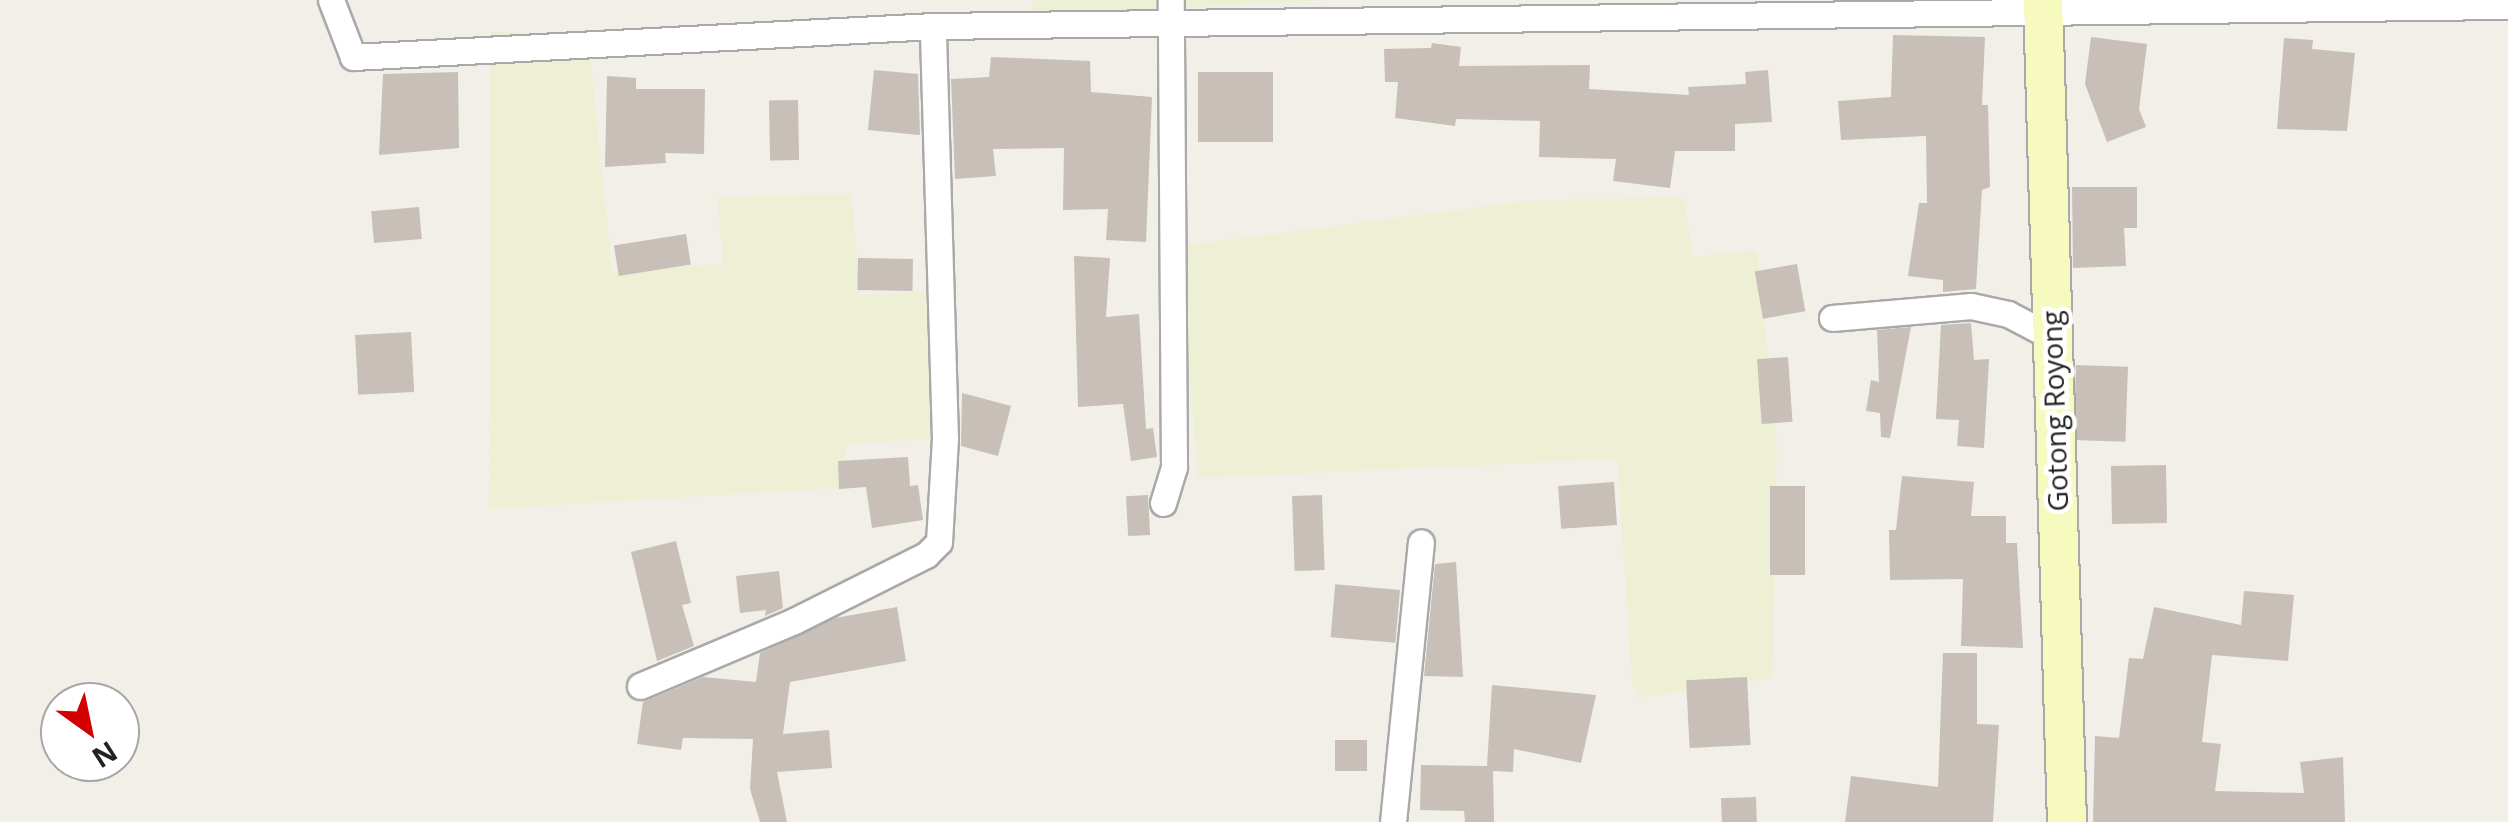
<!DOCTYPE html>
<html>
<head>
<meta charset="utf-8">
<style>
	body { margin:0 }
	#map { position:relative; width:2508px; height:822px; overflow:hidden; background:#f2efe9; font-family:"Open Sans",sans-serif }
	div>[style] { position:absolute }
	.farmland>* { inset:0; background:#eef0d5 }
	.building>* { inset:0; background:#c7bfb8; transform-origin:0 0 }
	.roads { filter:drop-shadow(2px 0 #a9a9a9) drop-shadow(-2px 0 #a9a9a9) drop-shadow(0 2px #a9a9a9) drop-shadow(0 -2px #a9a9a9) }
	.street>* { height:25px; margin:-12.5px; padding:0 12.5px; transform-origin:12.5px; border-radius:12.5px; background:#fff }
	.secondary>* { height:38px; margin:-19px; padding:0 19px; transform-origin:19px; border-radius:19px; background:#f7fabf }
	span { translate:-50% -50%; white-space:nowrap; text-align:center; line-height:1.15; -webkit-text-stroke:9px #fff; paint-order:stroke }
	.street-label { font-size:28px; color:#222 }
	.north { position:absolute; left:40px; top:682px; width:100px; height:100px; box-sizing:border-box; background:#fff; border:2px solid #a7a7a7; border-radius:50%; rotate:147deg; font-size:28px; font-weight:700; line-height:40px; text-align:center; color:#222 }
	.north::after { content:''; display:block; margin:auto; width:35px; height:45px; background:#d40000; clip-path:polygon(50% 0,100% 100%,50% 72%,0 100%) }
</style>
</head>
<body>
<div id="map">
	<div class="farmland">
		<i style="clip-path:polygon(1032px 0,1164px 0,1165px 9px,1033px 15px)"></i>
		<i style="clip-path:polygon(1185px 0,1330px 0,1186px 8px)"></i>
		<i style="clip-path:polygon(490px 32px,588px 34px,612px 271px,723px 264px,717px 197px,852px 194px,860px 295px,939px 291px,945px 438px,847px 444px,841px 488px,489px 509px)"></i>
		<i style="clip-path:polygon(1684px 197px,1693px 257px,1757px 250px,1777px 442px,1773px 678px,1638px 698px,1632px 681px,1617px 459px,1198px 478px,1179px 246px,1525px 201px)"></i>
	</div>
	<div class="building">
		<i style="clip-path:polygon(1893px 35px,1985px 37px,1982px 105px,1988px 105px,1990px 187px,1982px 190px,1976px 289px,1943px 292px,1943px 280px,1908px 276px,1919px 203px,1927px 203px,1926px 136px,1841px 140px,1838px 101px,1891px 97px)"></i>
		<i style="clip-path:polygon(2091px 37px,2147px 44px,2139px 109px,2146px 127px,2107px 142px,2085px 84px)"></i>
		<i style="clip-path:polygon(2284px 38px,2313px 40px,2312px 49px,2355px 53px,2347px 131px,2277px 129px)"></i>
		<i style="clip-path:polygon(1432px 43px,1461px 47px,1459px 66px,1590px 65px,1589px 89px,1689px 95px,1688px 87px,1746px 84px,1745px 72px,1768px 70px,1772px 122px,1735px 124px,1735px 151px,1675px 151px,1670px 188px,1613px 181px,1616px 159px,1539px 157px,1540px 121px,1456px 119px,1455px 126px,1395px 118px,1398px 82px,1385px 82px,1384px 49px,1431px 48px)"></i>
		<i style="clip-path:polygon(991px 57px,1090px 61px,1091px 92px,1152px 97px,1146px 242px,1106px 240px,1108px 209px,1063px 210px,1064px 148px,993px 149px,996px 176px,955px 179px,951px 79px,989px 77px)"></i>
		<i style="clip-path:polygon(874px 70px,918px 74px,920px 135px,868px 130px)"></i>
		<i style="clip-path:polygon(458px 72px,459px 148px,379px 155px,383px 74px)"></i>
		<i style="left:1198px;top:72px;width:75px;height:70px"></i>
		<i style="clip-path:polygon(607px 76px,636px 78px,636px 89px,705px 89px,704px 154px,665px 153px,666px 163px,605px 167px)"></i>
		<i style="left:798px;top:100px;width:60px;height:29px;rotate:89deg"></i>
		<i style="clip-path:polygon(2072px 187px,2137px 187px,2137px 228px,2124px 228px,2126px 266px,2073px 268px)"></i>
		<i style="left:419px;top:207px;width:32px;height:48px;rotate:85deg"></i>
		<i style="left:686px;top:234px;width:31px;height:73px;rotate:81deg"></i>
		<i style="clip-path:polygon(1074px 256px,1110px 258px,1106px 317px,1139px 314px,1146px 429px,1153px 428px,1157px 457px,1131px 461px,1123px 404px,1078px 407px)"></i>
		<i style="left:858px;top:258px;width:55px;height:32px;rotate:1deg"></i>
		<i style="left:1797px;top:264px;width:48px;height:43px;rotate:80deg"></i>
		<i style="clip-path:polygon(1971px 323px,1974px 360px,1989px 359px,1984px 448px,1957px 446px,1959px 420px,1936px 419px,1941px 325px)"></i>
		<i style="clip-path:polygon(1911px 327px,1890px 438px,1881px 437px,1880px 413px,1866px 411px,1871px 380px,1879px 382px,1877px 330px)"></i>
		<i style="left:411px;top:332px;width:60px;height:56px;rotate:87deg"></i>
		<i style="left:1788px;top:357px;width:65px;height:31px;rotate:86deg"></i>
		<i style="left:2076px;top:365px;width:52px;height:75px;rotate:2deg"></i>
		<i style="clip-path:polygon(962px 393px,1011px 406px,998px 456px,961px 446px)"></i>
		<i style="clip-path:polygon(908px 457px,910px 486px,918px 485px,923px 520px,872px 528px,866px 487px,839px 489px,838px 461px)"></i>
		<i style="left:2166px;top:465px;width:58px;height:55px;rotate:89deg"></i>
		<i style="clip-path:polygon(1902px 476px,1974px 482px,1971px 516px,2006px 516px,2006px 543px,2017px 543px,2023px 648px,1961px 646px,1963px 579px,1890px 580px,1889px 530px,1896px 530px)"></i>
		<i style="left:1614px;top:482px;width:43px;height:56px;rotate:86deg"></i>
		<i style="left:1770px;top:486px;width:35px;height:89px"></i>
		<i style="left:1148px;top:495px;width:40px;height:22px;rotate:87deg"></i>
		<i style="left:1322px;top:495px;width:75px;height:30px;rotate:88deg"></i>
		<i style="clip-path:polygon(676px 541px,691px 603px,682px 605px,694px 646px,657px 661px,631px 552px)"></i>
		<i style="clip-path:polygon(1456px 562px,1463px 677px,1424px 676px,1435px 564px)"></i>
		<i style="clip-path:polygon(779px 571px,783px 608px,765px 616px,766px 610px,740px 613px,736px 576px)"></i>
		<i style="left:1400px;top:590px;width:53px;height:65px;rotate:95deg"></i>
		<i style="clip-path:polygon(2244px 591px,2294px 595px,2288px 661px,2212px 655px,2202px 742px,2221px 744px,2215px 791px,2304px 793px,2300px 762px,2343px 757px,2345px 822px,2093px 822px,2095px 736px,2119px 738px,2129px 658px,2143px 659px,2154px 607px,2241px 625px)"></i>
		<i style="clip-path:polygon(897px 607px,906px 661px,790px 682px,783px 734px,829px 730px,832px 768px,777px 772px,787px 822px,760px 822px,750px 789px,753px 739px,683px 738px,681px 750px,637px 744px,643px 702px,703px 677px,756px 682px,760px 653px,835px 618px)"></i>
		<i style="clip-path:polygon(1943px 653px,1977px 653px,1977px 724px,1999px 725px,1993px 822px,1845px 822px,1851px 776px,1938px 787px)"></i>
		<i style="left:1747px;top:677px;width:68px;height:61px;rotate:87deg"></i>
		<i style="clip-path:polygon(1492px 685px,1596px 695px,1581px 763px,1514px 749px,1513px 772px,1493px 771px,1494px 822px,1465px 822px,1464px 811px,1420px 810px,1421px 765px,1487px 766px)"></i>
		<i style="left:1367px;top:740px;width:31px;height:32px;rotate:90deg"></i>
		<i style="left:1756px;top:797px;width:25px;height:35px;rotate:88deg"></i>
	</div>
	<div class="roads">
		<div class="street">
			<i style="left:331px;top:0;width:61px;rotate:68.9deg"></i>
			<i style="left:353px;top:57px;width:581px;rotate:-3.06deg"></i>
			<i style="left:933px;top:26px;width:1575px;rotate:-0.73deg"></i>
			<i style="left:1832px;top:318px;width:140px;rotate:-4.9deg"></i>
			<i style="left:1971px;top:306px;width:38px;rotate:12deg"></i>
			<i style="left:2008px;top:314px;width:50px;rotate:27.6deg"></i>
			<i style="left:1163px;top:503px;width:38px;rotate:-73deg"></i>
			<i style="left:1174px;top:467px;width:467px;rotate:-90.4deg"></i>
			<i style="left:640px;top:686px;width:167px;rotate:-22.9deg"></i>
			<i style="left:794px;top:621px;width:148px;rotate:-26.6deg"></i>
			<i style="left:926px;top:555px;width:18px;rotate:-45deg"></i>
			<i style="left:939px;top:542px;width:103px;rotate:-86.7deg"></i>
			<i style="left:945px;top:439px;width:413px;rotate:-91.7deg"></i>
			<i style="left:1393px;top:822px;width:281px;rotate:-84.3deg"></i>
		</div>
		<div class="secondary">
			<i style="left:2043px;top:0;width:822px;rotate:88.33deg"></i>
		</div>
	</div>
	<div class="street-label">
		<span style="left:2054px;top:411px;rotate:-92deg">Gotong Royong</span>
	</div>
	<div class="north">N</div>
</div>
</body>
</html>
